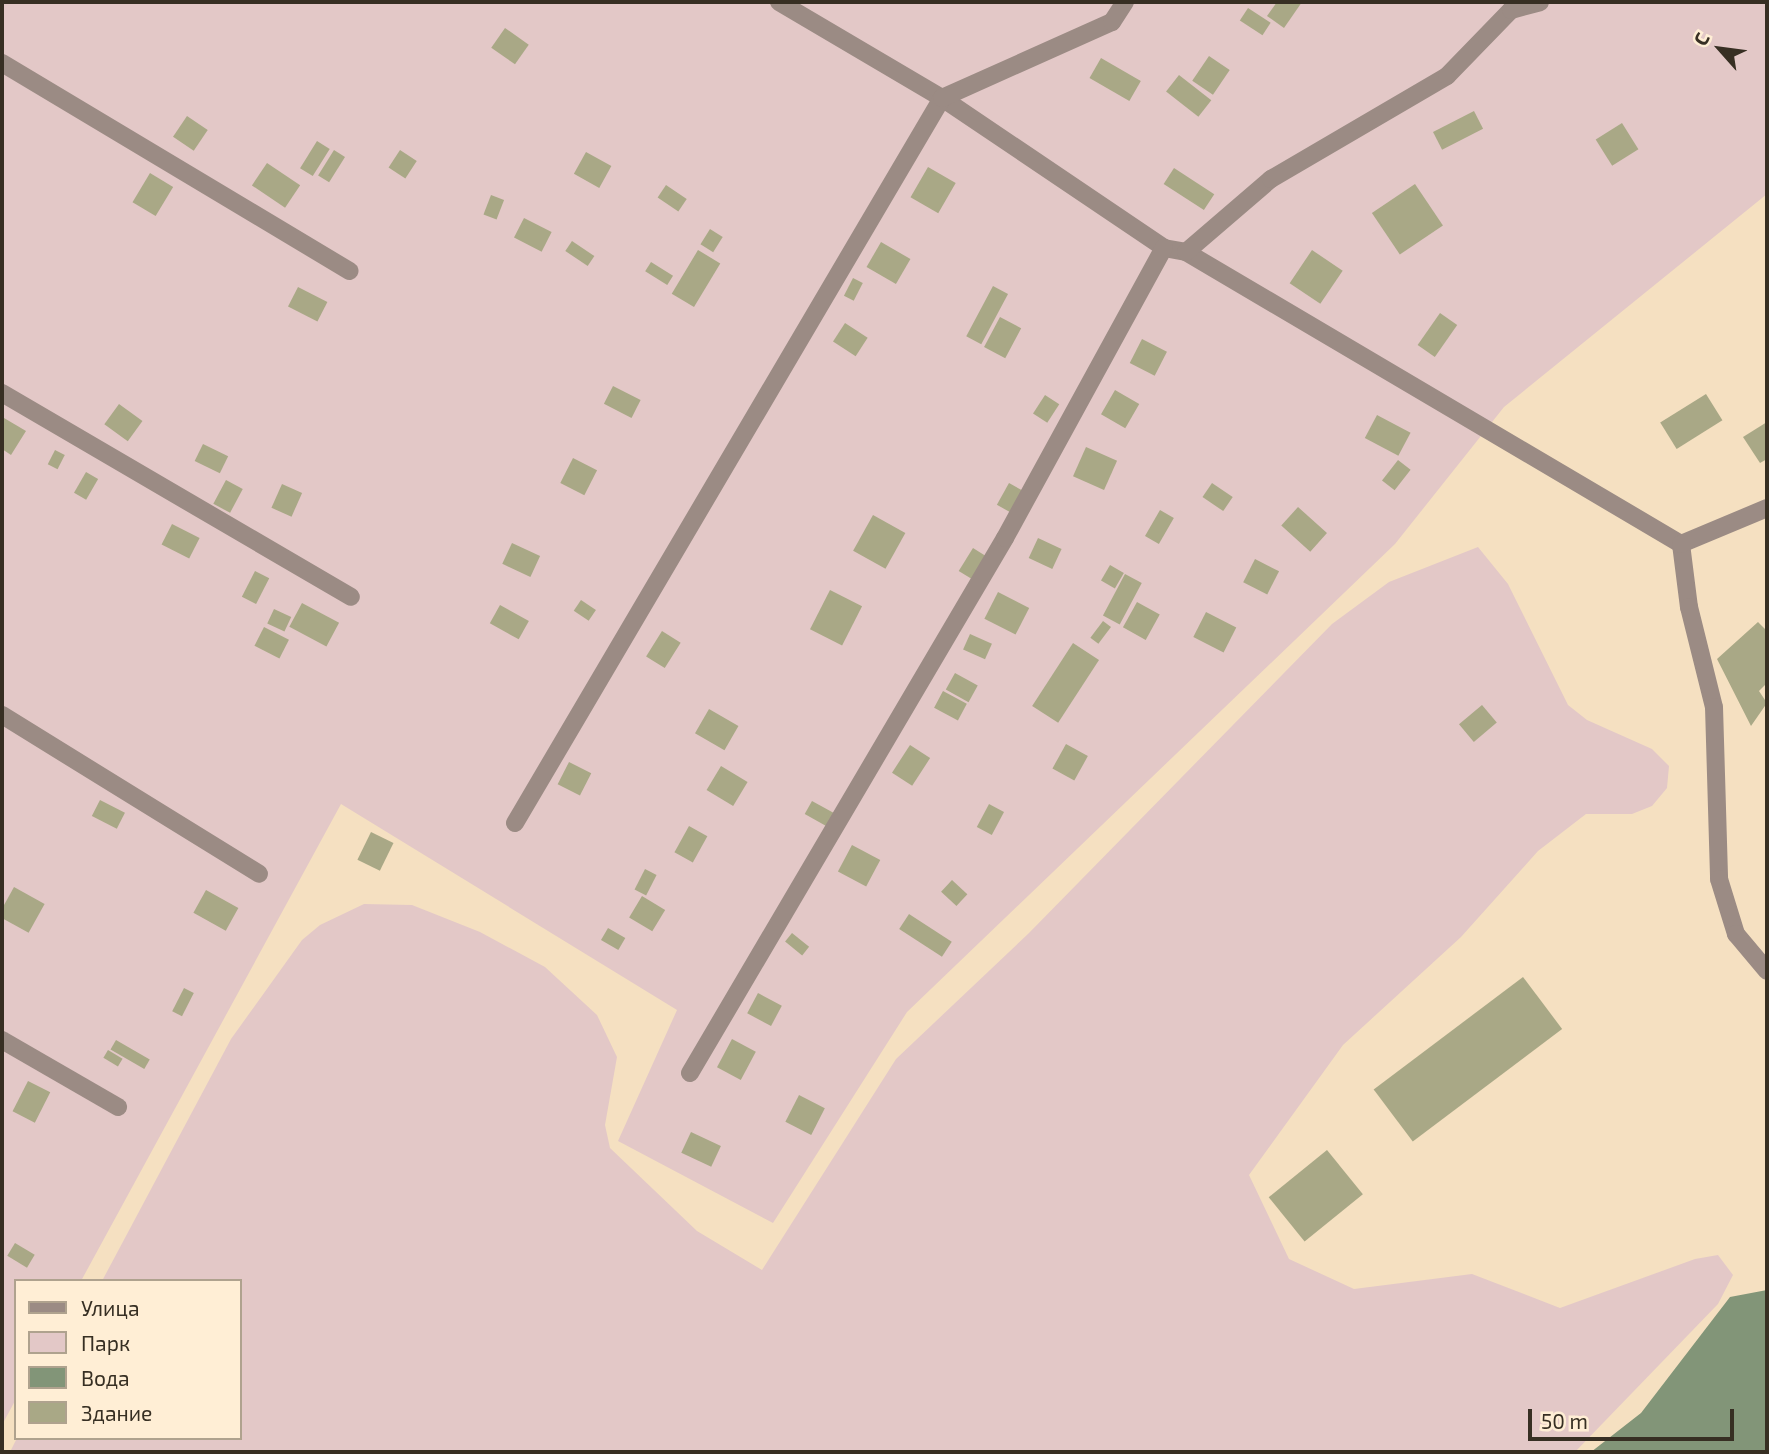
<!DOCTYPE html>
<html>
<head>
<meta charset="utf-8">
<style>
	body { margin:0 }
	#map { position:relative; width:1769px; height:1454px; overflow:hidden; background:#f5e0c1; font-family:"Exo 2",sans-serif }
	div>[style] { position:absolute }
	.green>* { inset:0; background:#e3c8c7 }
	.water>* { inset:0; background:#829578 }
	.building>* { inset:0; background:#a9a886; transform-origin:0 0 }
	.minor>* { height:18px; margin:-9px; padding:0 9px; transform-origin:9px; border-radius:9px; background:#9b8b84 }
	span { translate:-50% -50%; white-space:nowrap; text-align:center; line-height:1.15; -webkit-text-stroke:5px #ffeed5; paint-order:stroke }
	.frame { position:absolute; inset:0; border:4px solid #372f23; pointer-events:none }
	.legend { position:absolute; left:14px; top:1279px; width:228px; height:161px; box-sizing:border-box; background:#ffeed5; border:2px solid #afa28e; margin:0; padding:9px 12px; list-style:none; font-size:21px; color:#372f23 }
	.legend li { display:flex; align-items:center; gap:14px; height:35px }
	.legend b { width:35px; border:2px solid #afa28e }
	.north { position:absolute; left:1685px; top:14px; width:70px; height:70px; -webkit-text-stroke:5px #ffeed5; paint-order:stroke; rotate:298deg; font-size:19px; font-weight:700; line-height:28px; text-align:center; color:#372f23 }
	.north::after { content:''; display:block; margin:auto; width:24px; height:32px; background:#372f23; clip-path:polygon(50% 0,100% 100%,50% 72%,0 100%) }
	.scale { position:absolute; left:1528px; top:1409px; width:206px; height:32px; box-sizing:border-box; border:4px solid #372f23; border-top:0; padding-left:9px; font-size:21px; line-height:24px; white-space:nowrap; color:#372f23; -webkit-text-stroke:5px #ffeed5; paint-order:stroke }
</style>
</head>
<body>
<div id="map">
	<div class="green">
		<i style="clip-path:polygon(2px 2px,1767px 2px,1767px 194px,1504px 407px,1395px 544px,907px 1012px,773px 1223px,618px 1141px,677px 1010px,341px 804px,81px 1281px,16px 1281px,16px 1399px,2px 1425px)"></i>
		<i style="clip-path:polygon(1478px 547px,1508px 584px,1568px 705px,1587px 720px,1652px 749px,1669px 766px,1667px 788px,1652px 806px,1632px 814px,1586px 814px,1538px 851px,1461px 937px,1343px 1045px,1249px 1175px,1289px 1259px,1354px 1289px,1472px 1274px,1560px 1308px,1695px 1259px,1718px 1255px,1733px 1275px,1718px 1304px,1575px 1452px,10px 1452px,17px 1438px,240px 1438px,240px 1281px,102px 1281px,231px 1039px,302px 940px,320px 925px,364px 904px,412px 905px,480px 932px,545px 967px,597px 1015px,617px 1057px,605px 1125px,610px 1148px,697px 1231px,762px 1270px,896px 1059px,1029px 933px,1332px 624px,1389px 582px)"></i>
	</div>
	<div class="water">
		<i style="clip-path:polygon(1767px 1290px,1767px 1452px,1591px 1452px,1641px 1413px,1730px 1297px)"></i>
	</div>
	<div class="building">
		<i style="clip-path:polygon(1277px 2px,1302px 2px,1284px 28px,1267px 16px)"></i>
		<i style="left:1248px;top:8px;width:27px;height:15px;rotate:33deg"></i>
		<i style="left:505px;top:28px;width:29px;height:24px;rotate:35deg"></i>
		<i style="left:1209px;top:56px;width:25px;height:30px;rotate:34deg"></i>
		<i style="left:1101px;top:58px;width:46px;height:23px;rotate:30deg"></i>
		<i style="left:1179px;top:75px;width:41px;height:21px;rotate:38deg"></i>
		<i style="left:1474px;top:111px;width:20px;height:46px;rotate:63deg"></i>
		<i style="left:187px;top:116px;width:25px;height:25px;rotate:34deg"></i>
		<i style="left:1622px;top:123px;width:31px;height:31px;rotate:58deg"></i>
		<i style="left:317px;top:141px;width:15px;height:32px;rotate:32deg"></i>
		<i style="left:334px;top:150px;width:13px;height:30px;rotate:32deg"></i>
		<i style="left:400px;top:150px;width:20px;height:21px;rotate:33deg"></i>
		<i style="left:586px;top:152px;width:29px;height:25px;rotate:29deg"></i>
		<i style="left:267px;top:163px;width:40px;height:27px;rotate:34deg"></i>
		<i style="left:928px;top:167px;width:32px;height:35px;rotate:30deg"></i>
		<i style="left:1174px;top:168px;width:48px;height:19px;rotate:33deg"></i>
		<i style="left:150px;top:173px;width:27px;height:34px;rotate:31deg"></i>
		<i style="left:1415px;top:184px;width:50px;height:52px;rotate:56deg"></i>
		<i style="left:666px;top:185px;width:25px;height:15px;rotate:34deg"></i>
		<i style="left:491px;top:195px;width:14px;height:21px;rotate:21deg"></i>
		<i style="left:524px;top:218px;width:31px;height:22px;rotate:27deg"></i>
		<i style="left:710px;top:229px;width:15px;height:18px;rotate:32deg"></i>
		<i style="left:572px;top:241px;width:27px;height:12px;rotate:34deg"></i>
		<i style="left:881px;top:242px;width:34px;height:29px;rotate:30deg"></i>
		<i style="left:698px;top:250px;width:26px;height:51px;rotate:31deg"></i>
		<i style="left:1312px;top:250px;width:37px;height:40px;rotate:34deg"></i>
		<i style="left:651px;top:262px;width:26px;height:11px;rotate:32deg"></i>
		<i style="left:853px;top:278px;width:11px;height:20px;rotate:27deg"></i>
		<i style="left:993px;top:286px;width:17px;height:57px;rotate:28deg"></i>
		<i style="left:298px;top:287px;width:33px;height:22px;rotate:27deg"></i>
		<i style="left:1440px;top:313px;width:21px;height:39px;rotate:35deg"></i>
		<i style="left:1000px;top:317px;width:24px;height:34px;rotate:28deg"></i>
		<i style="left:845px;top:323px;width:27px;height:22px;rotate:33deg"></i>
		<i style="left:1142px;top:339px;width:28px;height:27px;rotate:27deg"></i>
		<i style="left:613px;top:386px;width:31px;height:20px;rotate:27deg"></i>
		<i style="left:1115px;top:390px;width:28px;height:28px;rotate:30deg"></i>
		<i style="left:1706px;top:394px;width:31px;height:54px;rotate:58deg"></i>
		<i style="left:1045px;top:395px;width:17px;height:22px;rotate:33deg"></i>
		<i style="left:119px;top:404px;width:29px;height:25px;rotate:36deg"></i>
		<i style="left:1377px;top:415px;width:38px;height:26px;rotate:28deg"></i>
		<i style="clip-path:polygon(4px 418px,26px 431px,11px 455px,2px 449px)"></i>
		<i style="clip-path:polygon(1767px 422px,1767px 459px,1760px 463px,1743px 437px)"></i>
		<i style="left:203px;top:444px;width:28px;height:19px;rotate:26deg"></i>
		<i style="left:1086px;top:447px;width:34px;height:32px;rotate:24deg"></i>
		<i style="left:55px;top:450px;width:11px;height:16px;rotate:27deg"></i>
		<i style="left:573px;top:458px;width:27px;height:28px;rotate:27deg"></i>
		<i style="left:1398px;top:460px;width:16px;height:26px;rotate:38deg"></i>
		<i style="left:86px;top:472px;width:14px;height:24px;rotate:30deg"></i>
		<i style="left:226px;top:480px;width:19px;height:27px;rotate:28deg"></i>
		<i style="left:1009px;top:483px;width:18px;height:25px;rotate:29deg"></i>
		<i style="left:1212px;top:483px;width:25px;height:17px;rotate:34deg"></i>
		<i style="left:282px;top:484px;width:22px;height:26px;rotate:24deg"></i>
		<i style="left:1298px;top:507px;width:39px;height:25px;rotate:42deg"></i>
		<i style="left:1160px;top:510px;width:16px;height:30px;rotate:30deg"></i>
		<i style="left:873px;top:515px;width:37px;height:41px;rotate:29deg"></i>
		<i style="left:172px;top:524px;width:31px;height:23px;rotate:27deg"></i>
		<i style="left:1038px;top:538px;width:26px;height:22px;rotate:25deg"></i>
		<i style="left:512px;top:543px;width:31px;height:23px;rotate:25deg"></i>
		<i style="left:973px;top:548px;width:15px;height:27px;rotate:32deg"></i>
		<i style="left:1255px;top:559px;width:27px;height:26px;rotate:27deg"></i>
		<i style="left:1110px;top:565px;width:16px;height:18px;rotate:30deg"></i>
		<i style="left:255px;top:571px;width:16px;height:29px;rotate:27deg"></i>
		<i style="left:1125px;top:574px;width:19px;height:47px;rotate:28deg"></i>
		<i style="left:830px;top:590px;width:36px;height:44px;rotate:27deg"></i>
		<i style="left:998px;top:592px;width:35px;height:30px;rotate:27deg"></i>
		<i style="left:581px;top:600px;width:18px;height:13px;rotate:34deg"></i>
		<i style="left:1137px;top:602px;width:26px;height:29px;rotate:29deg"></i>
		<i style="left:302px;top:603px;width:42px;height:27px;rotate:28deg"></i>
		<i style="left:500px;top:605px;width:33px;height:21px;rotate:29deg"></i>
		<i style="left:274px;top:609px;width:19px;height:16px;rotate:25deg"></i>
		<i style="left:1206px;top:612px;width:34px;height:28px;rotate:27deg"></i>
		<i style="left:1103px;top:621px;width:10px;height:21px;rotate:37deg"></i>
		<i style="clip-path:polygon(1758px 622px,1767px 631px,1767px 683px,1759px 691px,1767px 703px,1751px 726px,1717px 659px)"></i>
		<i style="left:264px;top:627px;width:28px;height:21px;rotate:27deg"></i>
		<i style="left:662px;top:631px;width:22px;height:30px;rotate:32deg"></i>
		<i style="left:970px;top:634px;width:24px;height:17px;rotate:24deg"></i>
		<i style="left:1073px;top:643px;width:31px;height:75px;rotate:33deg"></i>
		<i style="left:955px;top:673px;width:26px;height:19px;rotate:29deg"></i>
		<i style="left:943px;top:691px;width:27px;height:19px;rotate:28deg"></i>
		<i style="left:1482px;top:705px;width:23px;height:30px;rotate:50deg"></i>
		<i style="left:709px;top:709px;width:34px;height:28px;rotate:30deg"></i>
		<i style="left:1066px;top:744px;width:25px;height:28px;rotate:29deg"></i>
		<i style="left:910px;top:745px;width:24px;height:33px;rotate:33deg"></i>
		<i style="left:569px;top:762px;width:25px;height:25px;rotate:27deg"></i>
		<i style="left:721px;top:766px;width:31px;height:28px;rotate:31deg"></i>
		<i style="left:100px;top:800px;width:28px;height:18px;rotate:27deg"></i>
		<i style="left:812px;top:801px;width:25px;height:15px;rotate:29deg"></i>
		<i style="left:989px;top:804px;width:17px;height:26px;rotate:28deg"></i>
		<i style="left:689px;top:826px;width:21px;height:30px;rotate:29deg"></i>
		<i style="left:371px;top:832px;width:25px;height:31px;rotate:26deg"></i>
		<i style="left:852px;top:845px;width:32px;height:30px;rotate:28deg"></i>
		<i style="left:645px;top:869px;width:13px;height:23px;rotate:27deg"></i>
		<i style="left:952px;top:880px;width:21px;height:16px;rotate:43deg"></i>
		<i style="left:14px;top:887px;width:35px;height:33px;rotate:29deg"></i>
		<i style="left:206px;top:890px;width:37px;height:26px;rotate:29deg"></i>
		<i style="left:642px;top:896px;width:27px;height:25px;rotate:31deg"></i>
		<i style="left:909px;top:914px;width:51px;height:18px;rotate:33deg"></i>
		<i style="left:608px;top:928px;width:20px;height:14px;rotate:30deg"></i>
		<i style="left:792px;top:933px;width:22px;height:11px;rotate:39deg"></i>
		<i style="left:1523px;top:977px;width:65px;height:187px;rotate:53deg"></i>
		<i style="left:184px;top:988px;width:11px;height:26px;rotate:27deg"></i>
		<i style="left:758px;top:993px;width:27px;height:23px;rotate:28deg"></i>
		<i style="left:732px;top:1039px;width:27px;height:32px;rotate:28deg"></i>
		<i style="left:116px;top:1040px;width:39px;height:11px;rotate:30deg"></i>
		<i style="left:108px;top:1050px;width:17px;height:9px;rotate:31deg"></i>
		<i style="left:28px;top:1081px;width:25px;height:34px;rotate:27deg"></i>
		<i style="left:799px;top:1095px;width:29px;height:30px;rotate:27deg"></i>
		<i style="left:691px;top:1132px;width:33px;height:23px;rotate:25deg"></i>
		<i style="left:1327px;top:1150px;width:57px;height:75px;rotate:51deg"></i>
		<i style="left:15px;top:1243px;width:23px;height:15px;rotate:31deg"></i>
	</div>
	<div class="minor">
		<i style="left:779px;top:2px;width:189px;rotate:30.5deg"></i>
		<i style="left:942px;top:98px;width:268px;rotate:34deg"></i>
		<i style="left:1164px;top:248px;width:22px;rotate:10deg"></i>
		<i style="left:1186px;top:252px;width:575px;rotate:30.54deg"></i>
		<i style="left:2px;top:63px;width:405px;rotate:30.9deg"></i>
		<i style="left:1186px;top:252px;width:112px;rotate:-40.7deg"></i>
		<i style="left:1271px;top:179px;width:204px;rotate:-30.3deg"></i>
		<i style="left:1447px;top:76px;width:92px;rotate:-45.9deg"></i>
		<i style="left:1511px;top:10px;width:30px;rotate:-15deg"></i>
		<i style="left:2px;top:393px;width:404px;rotate:30.3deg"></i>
		<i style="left:1681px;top:544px;width:64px;rotate:82.8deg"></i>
		<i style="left:1689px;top:607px;width:103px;rotate:76deg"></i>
		<i style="left:1714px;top:707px;width:172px;rotate:88.3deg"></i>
		<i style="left:1719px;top:879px;width:58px;rotate:72.8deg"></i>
		<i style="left:1736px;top:934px;width:48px;rotate:50deg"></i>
		<i style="left:1681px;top:544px;width:93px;rotate:-22.7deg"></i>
		<i style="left:2px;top:715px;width:302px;rotate:31.7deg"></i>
		<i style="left:515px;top:823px;width:841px;rotate:-59.5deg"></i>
		<i style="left:942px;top:98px;width:186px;rotate:-24.1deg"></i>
		<i style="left:1112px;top:22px;width:24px;rotate:-57deg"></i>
		<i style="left:2px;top:1040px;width:134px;rotate:30deg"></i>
		<i style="left:690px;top:1073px;width:621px;rotate:-59.51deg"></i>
		<i style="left:1005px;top:538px;width:331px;rotate:-61.3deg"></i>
	</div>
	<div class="frame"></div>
	<ul class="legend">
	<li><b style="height:9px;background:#9b8b84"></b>Улица</li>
	<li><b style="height:19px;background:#e3c8c7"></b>Парк</li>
	<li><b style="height:19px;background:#829578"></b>Вода</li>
	<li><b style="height:19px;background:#a9a886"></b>Здание</li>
	</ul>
	<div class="north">С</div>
	<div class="scale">50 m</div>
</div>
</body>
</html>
